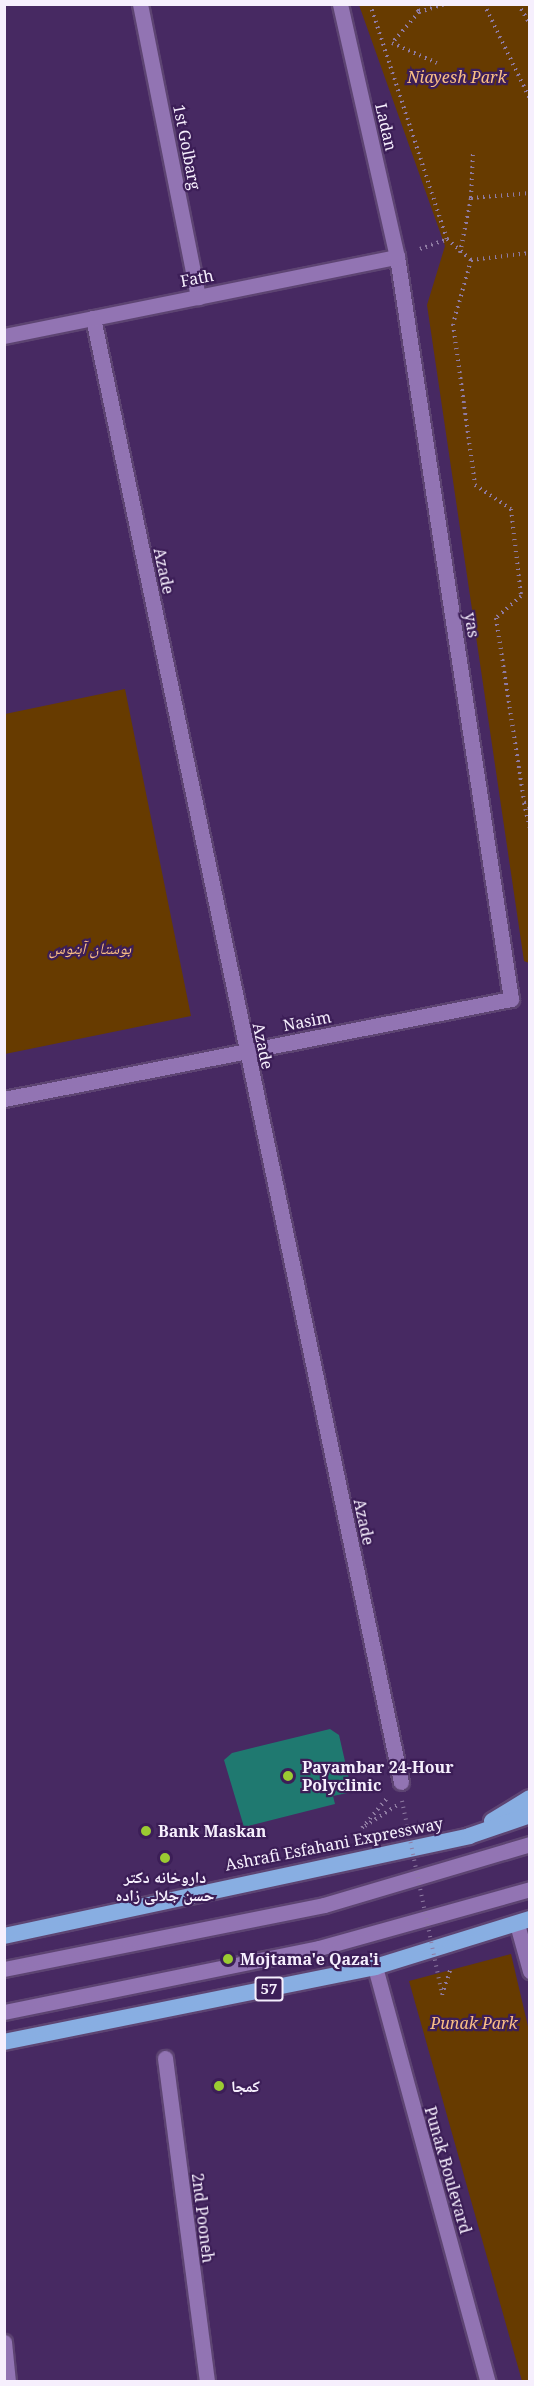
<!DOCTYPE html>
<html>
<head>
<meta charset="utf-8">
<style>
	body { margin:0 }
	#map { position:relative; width:534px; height:2386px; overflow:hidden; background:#472962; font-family:"Noto Serif","Noto Naskh Arabic",serif }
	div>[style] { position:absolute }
	.green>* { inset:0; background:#673b00 }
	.building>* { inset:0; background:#1f7970 }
	.path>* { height:4px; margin-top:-2px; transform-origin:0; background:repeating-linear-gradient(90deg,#8f7ba2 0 1.5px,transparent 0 6px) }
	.roads { filter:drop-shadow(2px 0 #5d4472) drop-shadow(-2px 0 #5d4472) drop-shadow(0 2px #5d4472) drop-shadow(0 -2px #5d4472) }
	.service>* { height:15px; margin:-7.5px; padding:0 7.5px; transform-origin:7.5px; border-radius:7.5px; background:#9274b3 }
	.minor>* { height:15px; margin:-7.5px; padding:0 7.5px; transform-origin:7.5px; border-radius:7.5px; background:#9274b3 }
	.trunk>* { height:16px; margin:-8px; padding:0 8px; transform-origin:8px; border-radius:8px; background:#88aee2 }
	.path-bridge>* { height:4px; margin-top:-2px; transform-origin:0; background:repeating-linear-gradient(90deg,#8f7ba2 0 1.5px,transparent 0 6px) }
	.dots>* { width:16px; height:16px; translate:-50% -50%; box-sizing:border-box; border:3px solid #3c1e57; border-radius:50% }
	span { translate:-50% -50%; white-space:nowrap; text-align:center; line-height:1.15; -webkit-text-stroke:4.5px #3c1e57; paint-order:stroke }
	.shield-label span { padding:2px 4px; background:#3c1e57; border:2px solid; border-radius:4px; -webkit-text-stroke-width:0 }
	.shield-label { font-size:15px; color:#f6effd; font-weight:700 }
	.park-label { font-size:16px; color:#fabf85; font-style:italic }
	.street-label { font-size:16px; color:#f6effd }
	.poi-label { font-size:16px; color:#f6effd; font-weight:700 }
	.left { translate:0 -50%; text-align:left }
	.frame { position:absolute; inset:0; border:6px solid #f6effd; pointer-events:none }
</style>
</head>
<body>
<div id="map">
	<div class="green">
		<i style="clip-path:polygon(359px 5px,529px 5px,529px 963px,524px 961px,427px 305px,445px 246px)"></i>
		<i style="clip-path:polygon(125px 689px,191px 1016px,5px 1054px,5px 714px)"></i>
		<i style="clip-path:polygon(511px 1954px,530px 2035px,529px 2382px,522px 2381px,409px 1981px)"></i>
	</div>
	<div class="building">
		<i style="clip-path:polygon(330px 1729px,339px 1735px,352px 1792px,333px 1796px,335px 1804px,244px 1827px,224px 1760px,232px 1753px)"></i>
	</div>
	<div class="path">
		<i style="left:370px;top:4px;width:247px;rotate:71.9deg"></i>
		<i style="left:447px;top:239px;width:32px;rotate:41deg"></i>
		<i style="left:471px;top:260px;width:59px;rotate:-6.8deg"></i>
		<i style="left:415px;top:4px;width:9px;rotate:63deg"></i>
		<i style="left:419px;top:12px;width:27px;rotate:-17deg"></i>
		<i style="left:484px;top:4px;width:106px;rotate:64.2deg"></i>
		<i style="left:518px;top:4px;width:23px;rotate:59deg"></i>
		<i style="left:419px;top:12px;width:41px;rotate:131.1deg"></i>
		<i style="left:392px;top:43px;width:49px;rotate:24deg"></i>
		<i style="left:471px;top:198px;width:45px;rotate:-87.5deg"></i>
		<i style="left:420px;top:249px;width:29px;rotate:-20deg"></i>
		<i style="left:460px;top:253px;width:56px;rotate:-78.7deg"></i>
		<i style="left:471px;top:198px;width:59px;rotate:-4.8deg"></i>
		<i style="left:471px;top:260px;width:66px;rotate:105.7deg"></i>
		<i style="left:453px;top:324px;width:162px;rotate:82.2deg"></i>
		<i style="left:475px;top:485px;width:43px;rotate:33.7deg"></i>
		<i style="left:511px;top:509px;width:88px;rotate:83.4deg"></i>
		<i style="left:521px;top:596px;width:33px;rotate:139deg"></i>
		<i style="left:496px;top:618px;width:186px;rotate:81.3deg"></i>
		<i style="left:524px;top:802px;width:8px;rotate:40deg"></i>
		<i style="left:524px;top:803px;width:28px;rotate:77deg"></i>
		<i style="left:365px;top:1826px;width:38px;rotate:-33deg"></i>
		<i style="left:362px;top:1828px;width:38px;rotate:-50deg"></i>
		<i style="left:442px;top:1995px;width:26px;rotate:-72deg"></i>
	</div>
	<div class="roads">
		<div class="service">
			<i style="left:4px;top:1969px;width:326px;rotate:-11.3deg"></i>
			<i style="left:324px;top:1905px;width:215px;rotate:-16.5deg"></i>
			<i style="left:4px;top:2012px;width:321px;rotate:-11.5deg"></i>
			<i style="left:319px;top:1948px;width:219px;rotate:-15.6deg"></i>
		</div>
		<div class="minor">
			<i style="left:140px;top:4px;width:299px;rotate:78.8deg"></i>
			<i style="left:93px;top:318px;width:1496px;rotate:78.12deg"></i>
			<i style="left:4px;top:336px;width:401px;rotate:-11.4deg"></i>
			<i style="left:4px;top:1099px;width:517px;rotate:-11.16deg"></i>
			<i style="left:511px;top:999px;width:751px;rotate:-98.73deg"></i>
			<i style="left:397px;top:257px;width:259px;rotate:-102.7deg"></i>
			<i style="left:517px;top:1924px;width:49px;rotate:74.5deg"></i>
			<i style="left:375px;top:1967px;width:430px;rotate:74.8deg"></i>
			<i style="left:165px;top:2058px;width:327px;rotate:82.6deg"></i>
			<i style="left:4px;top:2342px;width:40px;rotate:84.3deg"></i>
		</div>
		<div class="trunk">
			<i style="left:492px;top:1821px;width:44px;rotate:-31.2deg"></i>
			<i style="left:4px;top:1936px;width:476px;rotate:-12.1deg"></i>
			<i style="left:469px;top:1836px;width:65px;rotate:-19deg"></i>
			<i style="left:4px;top:2042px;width:379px;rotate:-11.4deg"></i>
			<i style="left:375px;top:1967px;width:162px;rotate:-17.2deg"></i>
		</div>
	</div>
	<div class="path-bridge">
		<i style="left:402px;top:1801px;width:198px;rotate:78.3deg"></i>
	</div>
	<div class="dots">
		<i style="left:288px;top:1776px;background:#9bcb32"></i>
		<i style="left:146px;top:1831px;background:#9bcb32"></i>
		<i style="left:165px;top:1858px;background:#9bcb32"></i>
		<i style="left:228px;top:1959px;background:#9bcb32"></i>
		<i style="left:219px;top:2086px;background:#9bcb32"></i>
	</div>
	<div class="shield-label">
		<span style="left:269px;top:1989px">57</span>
	</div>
	<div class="park-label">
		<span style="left:457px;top:77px">Niayesh Park</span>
		<span style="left:90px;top:948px">بوستان آبنوس</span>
		<span style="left:474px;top:2023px">Punak Park</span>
	</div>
	<div class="street-label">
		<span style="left:386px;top:127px;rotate:77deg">Ladan</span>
		<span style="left:187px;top:147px;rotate:79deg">1st Golbarg</span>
		<span style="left:197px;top:278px;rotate:-11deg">Fath</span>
		<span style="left:164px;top:571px;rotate:78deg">Azade</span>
		<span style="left:472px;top:625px;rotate:81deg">yas</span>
		<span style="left:307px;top:1021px;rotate:-11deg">Nasim</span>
		<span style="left:263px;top:1046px;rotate:78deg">Azade</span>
		<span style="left:364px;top:1522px;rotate:78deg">Azade</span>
		<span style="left:334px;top:1844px;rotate:-11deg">Ashrafi Esfahani Expressway</span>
		<span style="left:448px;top:2170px;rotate:74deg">Punak Boulevard</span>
		<span style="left:203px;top:2218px;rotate:83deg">2nd Pooneh</span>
	</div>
	<div class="poi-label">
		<span class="left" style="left:302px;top:1776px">Payambar 24-Hour<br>Polyclinic</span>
		<span class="left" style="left:158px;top:1831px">Bank Maskan</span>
		<span style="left:165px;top:1886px">داروخانه دکتر<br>حسن جلالی زاده</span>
		<span class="left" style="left:240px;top:1959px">Mojtama'e Qaza'i</span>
		<span class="left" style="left:231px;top:2086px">کمجا</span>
	</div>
	<div class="frame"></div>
</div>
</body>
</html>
